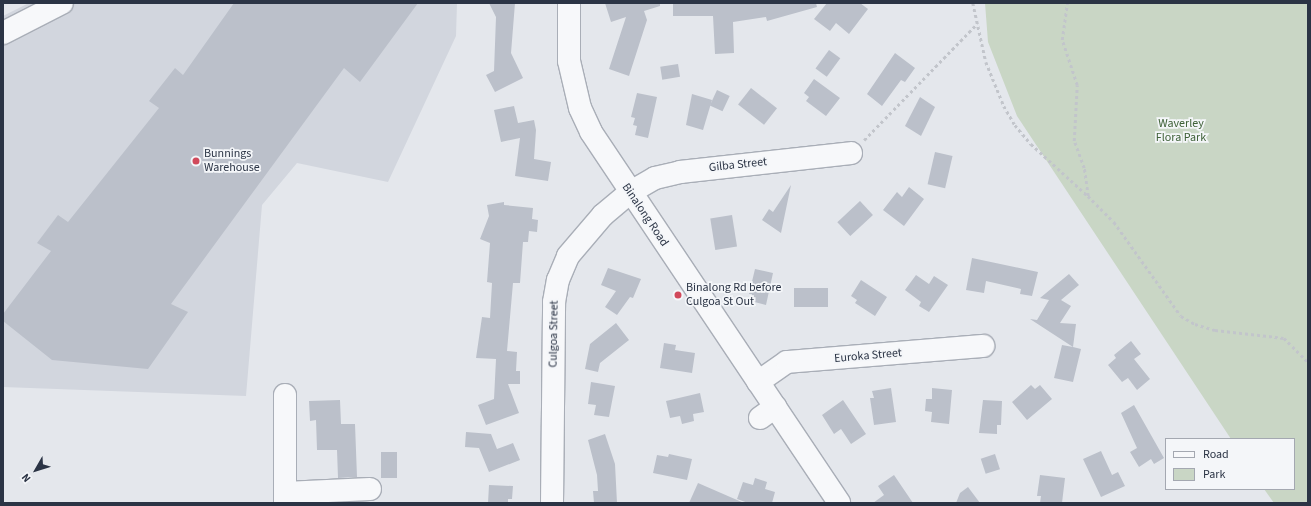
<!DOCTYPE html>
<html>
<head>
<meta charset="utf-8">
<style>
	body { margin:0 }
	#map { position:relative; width:1311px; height:506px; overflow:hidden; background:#e4e7ec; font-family:"Source Sans 3",sans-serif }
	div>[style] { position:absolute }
	.built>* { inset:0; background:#d2d6de }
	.green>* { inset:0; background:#c9d6c5 }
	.building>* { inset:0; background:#bbc0ca; transform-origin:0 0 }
	.path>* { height:2.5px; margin-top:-1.25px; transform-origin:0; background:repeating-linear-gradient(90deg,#c2c5cb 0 3px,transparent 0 6px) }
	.roads { filter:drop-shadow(1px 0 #a9aeb7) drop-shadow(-1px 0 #a9aeb7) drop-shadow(0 1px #a9aeb7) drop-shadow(0 -1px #a9aeb7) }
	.minor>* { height:22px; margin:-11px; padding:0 11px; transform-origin:11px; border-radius:11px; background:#f7f8fa }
	.dots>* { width:11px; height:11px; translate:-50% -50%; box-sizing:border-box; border:2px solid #f4f6f9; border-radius:50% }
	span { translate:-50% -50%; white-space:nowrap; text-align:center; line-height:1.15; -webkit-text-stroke:3.5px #f4f6f9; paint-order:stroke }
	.park-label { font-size:12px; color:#3f6138 }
	.poi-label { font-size:12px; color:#2b3445 }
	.left { translate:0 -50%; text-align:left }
	.street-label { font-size:12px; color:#2b3445 }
	.frame { position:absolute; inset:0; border:4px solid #2b3445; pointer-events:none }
	.legend { position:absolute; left:1165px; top:438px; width:130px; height:52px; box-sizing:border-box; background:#f4f6f9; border:1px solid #a4a8b1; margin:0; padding:5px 7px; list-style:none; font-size:12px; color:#2b3445 }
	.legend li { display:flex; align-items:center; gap:8px; height:20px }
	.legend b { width:20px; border:1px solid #a4a8b1 }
	.north { position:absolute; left:16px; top:450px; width:40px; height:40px; -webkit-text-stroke:3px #f4f6f9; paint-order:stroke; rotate:231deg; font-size:11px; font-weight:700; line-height:16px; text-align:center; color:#2b3445 }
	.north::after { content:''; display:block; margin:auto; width:14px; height:18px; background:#2b3445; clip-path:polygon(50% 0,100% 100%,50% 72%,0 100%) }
</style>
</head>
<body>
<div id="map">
	<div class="built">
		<i style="clip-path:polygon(29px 3px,457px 3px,456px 36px,388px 182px,297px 163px,262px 205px,246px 396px,3px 387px,3px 16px)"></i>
	</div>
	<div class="green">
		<i style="clip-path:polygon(985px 3px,1308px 3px,1308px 503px,1274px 503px,1264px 489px,1294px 489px,1294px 439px,1231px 439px,1017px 116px,988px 42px)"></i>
	</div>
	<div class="building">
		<i style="clip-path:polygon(234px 3px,418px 3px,360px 82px,344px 68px,171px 304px,188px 312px,148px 369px,52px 360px,3px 321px,3px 314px,51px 251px,37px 243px,58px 215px,68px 222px,159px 108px,149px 101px,175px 68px,183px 75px)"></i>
		<i style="clip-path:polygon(489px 3px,515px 3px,511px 53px,523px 78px,495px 92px,486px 75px,494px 71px,496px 17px)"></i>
		<i style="clip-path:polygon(605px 3px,660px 3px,660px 6px,644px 11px,647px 20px,629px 76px,609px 69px,626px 17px,611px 22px)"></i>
		<i style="clip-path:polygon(673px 3px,816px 3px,817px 7px,767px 21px,766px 17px,733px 22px,734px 53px,715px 54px,713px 16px,673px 16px)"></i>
		<i style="clip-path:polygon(827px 3px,860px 3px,868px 9px,849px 34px,836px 23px,830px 31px,814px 19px)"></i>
		<i style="left:829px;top:50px;width:14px;height:23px;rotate:36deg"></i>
		<i style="clip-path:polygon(895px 53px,915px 68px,905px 82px,901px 80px,882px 106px,867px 94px)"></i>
		<i style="left:678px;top:64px;width:13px;height:18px;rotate:81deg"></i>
		<i style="clip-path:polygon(814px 79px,840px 98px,826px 116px,806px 101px,809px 97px,804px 93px)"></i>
		<i style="left:751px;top:88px;width:33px;height:21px;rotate:38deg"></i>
		<i style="left:717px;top:90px;width:14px;height:17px;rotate:25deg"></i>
		<i style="clip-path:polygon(637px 93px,657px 97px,648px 138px,635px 135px,637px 126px,633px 125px,635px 118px,631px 117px)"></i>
		<i style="clip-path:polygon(692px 94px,712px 100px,703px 130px,686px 125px)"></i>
		<i style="clip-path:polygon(920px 97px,935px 107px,921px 136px,905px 126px)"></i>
		<i style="clip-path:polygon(514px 106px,518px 123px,534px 120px,536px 130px,534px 159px,551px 162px,548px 181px,515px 176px,520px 138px,501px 142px,494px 110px)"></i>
		<i style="left:935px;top:152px;width:18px;height:33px;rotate:13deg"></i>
		<i style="clip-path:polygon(791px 185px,781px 233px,762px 220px,769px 209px,773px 212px)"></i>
		<i style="clip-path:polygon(909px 187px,924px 199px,904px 226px,883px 210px,897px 192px,902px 197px)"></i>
		<i style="left:860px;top:201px;width:19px;height:31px;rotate:47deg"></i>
		<i style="clip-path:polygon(504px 202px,504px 205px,533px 208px,532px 219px,538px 220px,537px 232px,529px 231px,528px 242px,523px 242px,520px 283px,513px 283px,507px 351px,517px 352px,516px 371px,520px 371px,520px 384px,508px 384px,519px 413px,486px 425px,478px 405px,494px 399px,496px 359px,476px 358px,482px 317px,490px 318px,492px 283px,487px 282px,490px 243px,480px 239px,489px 216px,487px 205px)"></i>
		<i style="left:732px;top:215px;width:32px;height:22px;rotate:81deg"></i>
		<i style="clip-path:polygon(972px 258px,1038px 272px,1032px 296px,1020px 294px,1021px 289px,986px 281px,984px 293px,966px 290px)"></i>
		<i style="clip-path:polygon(608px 268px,641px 279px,633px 298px,630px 297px,617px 315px,605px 307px,616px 291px,601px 285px)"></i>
		<i style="clip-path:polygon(755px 269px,773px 273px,766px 305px,751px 301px,752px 294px,749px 294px)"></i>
		<i style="clip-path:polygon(1069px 274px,1079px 285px,1061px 300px,1071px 306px,1060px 323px,1076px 324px,1073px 347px,1081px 349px,1073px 382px,1054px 378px,1062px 345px,1073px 347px,1030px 319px,1037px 320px,1049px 300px,1040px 298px)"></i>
		<i style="clip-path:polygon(916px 275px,929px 284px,934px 276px,948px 285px,929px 312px,919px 306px,921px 302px,905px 290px)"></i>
		<i style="clip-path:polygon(861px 280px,887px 297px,875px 316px,855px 303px,857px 300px,851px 296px)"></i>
		<i style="left:794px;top:288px;width:34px;height:19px"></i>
		<i style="clip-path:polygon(616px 323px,629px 340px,600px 363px,598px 372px,585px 369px,590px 344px)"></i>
		<i style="clip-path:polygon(1131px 341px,1141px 354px,1134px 359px,1150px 379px,1137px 390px,1128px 378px,1122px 382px,1108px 365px,1116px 358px,1114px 355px)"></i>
		<i style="clip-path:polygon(664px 343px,676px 345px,675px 350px,695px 353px,692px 373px,660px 368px)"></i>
		<i style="clip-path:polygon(591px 382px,615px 386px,609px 417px,594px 415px,596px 405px,588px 404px)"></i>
		<i style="clip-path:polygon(1031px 385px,1035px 389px,1040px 385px,1052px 399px,1027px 420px,1012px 402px)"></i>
		<i style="clip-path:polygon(891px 388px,896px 422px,874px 425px,870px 398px,874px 398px,872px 391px)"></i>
		<i style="clip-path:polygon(932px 388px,952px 390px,949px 424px,931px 422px,932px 412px,925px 411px,926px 399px,932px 399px)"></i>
		<i style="clip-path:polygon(700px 393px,704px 412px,693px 414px,694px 421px,682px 424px,680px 416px,670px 418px,666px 401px)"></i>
		<i style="clip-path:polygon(340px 400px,341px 424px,355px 424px,357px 477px,338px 478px,337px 450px,317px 450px,316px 420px,310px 421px,309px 401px)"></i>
		<i style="clip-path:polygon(843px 400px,866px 434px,851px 444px,841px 429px,834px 434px,822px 415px)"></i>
		<i style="clip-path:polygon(983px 400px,1002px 401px,1001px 425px,997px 425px,997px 434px,979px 433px)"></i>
		<i style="clip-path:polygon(1134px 405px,1164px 458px,1154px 464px,1151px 459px,1139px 467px,1130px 452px,1137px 448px,1121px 413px)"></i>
		<i style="clip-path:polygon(466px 432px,491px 434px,497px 449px,513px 443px,520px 460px,489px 472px,479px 448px,465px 447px)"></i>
		<i style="clip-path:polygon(605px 434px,615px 464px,617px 503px,594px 503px,593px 491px,598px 491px,597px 475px,588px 440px)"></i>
		<i style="clip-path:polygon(1101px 451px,1112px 475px,1118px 472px,1125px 486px,1101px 497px,1083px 459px)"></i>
		<i style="left:381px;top:452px;width:16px;height:26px"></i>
		<i style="clip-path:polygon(669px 454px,692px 459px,687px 480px,653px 473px,657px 455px,668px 457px)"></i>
		<i style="left:995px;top:454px;width:16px;height:15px;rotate:72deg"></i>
		<i style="clip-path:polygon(894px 475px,913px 503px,873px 503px,884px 495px,878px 486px)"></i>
		<i style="clip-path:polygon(1040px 475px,1065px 478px,1062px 503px,1040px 503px,1041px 496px,1037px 496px)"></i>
		<i style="clip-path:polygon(755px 478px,767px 482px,765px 489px,775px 492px,772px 503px,748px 503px,737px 499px,743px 482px,753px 485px)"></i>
		<i style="clip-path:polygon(698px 483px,744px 503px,689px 503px)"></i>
		<i style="clip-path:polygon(489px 485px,513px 486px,512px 499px,508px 499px,508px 503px,488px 503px)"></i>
		<i style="clip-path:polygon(968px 487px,980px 503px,956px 503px,960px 493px)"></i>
	</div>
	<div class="path">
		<i style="left:973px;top:3px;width:60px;rotate:77.6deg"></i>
		<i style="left:986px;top:62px;width:48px;rotate:67.8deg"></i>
		<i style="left:1004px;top:106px;width:22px;rotate:60deg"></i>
		<i style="left:1015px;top:125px;width:25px;rotate:50deg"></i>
		<i style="left:1031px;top:144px;width:77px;rotate:42.4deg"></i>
		<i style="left:1088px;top:196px;width:28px;rotate:-98deg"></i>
		<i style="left:1084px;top:168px;width:29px;rotate:-110deg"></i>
		<i style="left:1074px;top:141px;width:56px;rotate:-86.9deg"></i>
		<i style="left:1077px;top:85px;width:47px;rotate:-108.4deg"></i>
		<i style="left:1062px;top:40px;width:37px;rotate:-82deg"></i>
		<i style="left:864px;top:140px;width:162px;rotate:-45.8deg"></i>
		<i style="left:1088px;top:196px;width:37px;rotate:45deg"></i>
		<i style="left:1114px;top:222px;width:115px;rotate:54.5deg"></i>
		<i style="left:1181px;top:316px;width:16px;rotate:30deg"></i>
		<i style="left:1195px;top:324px;width:21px;rotate:17deg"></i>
		<i style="left:1215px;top:330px;width:69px;rotate:6.6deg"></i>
		<i style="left:1284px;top:338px;width:34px;rotate:45deg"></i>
	</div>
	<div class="roads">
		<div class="minor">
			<i style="left:569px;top:3px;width:58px;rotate:90deg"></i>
			<i style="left:569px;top:61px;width:48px;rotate:76.8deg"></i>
			<i style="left:580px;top:108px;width:26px;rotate:65deg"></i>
			<i style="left:591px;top:132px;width:446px;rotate:56.2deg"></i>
			<i style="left:3px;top:33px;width:66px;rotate:-27deg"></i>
			<i style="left:758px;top:382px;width:35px;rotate:-35deg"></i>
			<i style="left:787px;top:362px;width:197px;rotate:-4.7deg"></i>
			<i style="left:760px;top:418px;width:19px;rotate:-36deg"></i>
			<i style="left:285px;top:493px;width:85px;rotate:-2.7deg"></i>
			<i style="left:285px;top:503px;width:108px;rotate:-90deg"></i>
			<i style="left:552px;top:503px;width:201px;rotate:-89.4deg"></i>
			<i style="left:554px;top:302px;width:22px;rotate:-80deg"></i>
			<i style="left:558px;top:280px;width:26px;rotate:-67deg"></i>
			<i style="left:568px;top:256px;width:54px;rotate:-49.5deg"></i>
			<i style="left:603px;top:215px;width:34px;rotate:-40deg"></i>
			<i style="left:629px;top:193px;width:30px;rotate:-30deg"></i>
			<i style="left:655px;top:178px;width:26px;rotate:-13deg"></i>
			<i style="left:680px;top:172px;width:172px;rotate:-6.3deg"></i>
		</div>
	</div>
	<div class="dots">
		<i style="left:196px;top:161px;background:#d1495b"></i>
		<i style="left:678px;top:295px;background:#d1495b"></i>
	</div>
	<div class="park-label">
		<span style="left:1181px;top:131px">Waverley<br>Flora Park</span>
	</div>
	<div class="poi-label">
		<span class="left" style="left:204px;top:161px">Bunnings<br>Warehouse</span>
		<span class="left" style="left:686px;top:295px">Binalong Rd before<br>Culgoa St Out</span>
	</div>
	<div class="street-label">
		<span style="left:738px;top:165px;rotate:-6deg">Gilba Street</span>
		<span style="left:645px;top:215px;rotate:56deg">Binalong Road</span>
		<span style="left:554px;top:334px;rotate:-89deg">Culgoa Street</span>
		<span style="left:868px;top:356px;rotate:-5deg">Euroka Street</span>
	</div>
	<div class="frame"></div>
	<ul class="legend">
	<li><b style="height:5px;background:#f7f8fa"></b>Road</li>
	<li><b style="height:11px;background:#c9d6c5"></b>Park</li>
	</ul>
	<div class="north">N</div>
</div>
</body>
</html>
